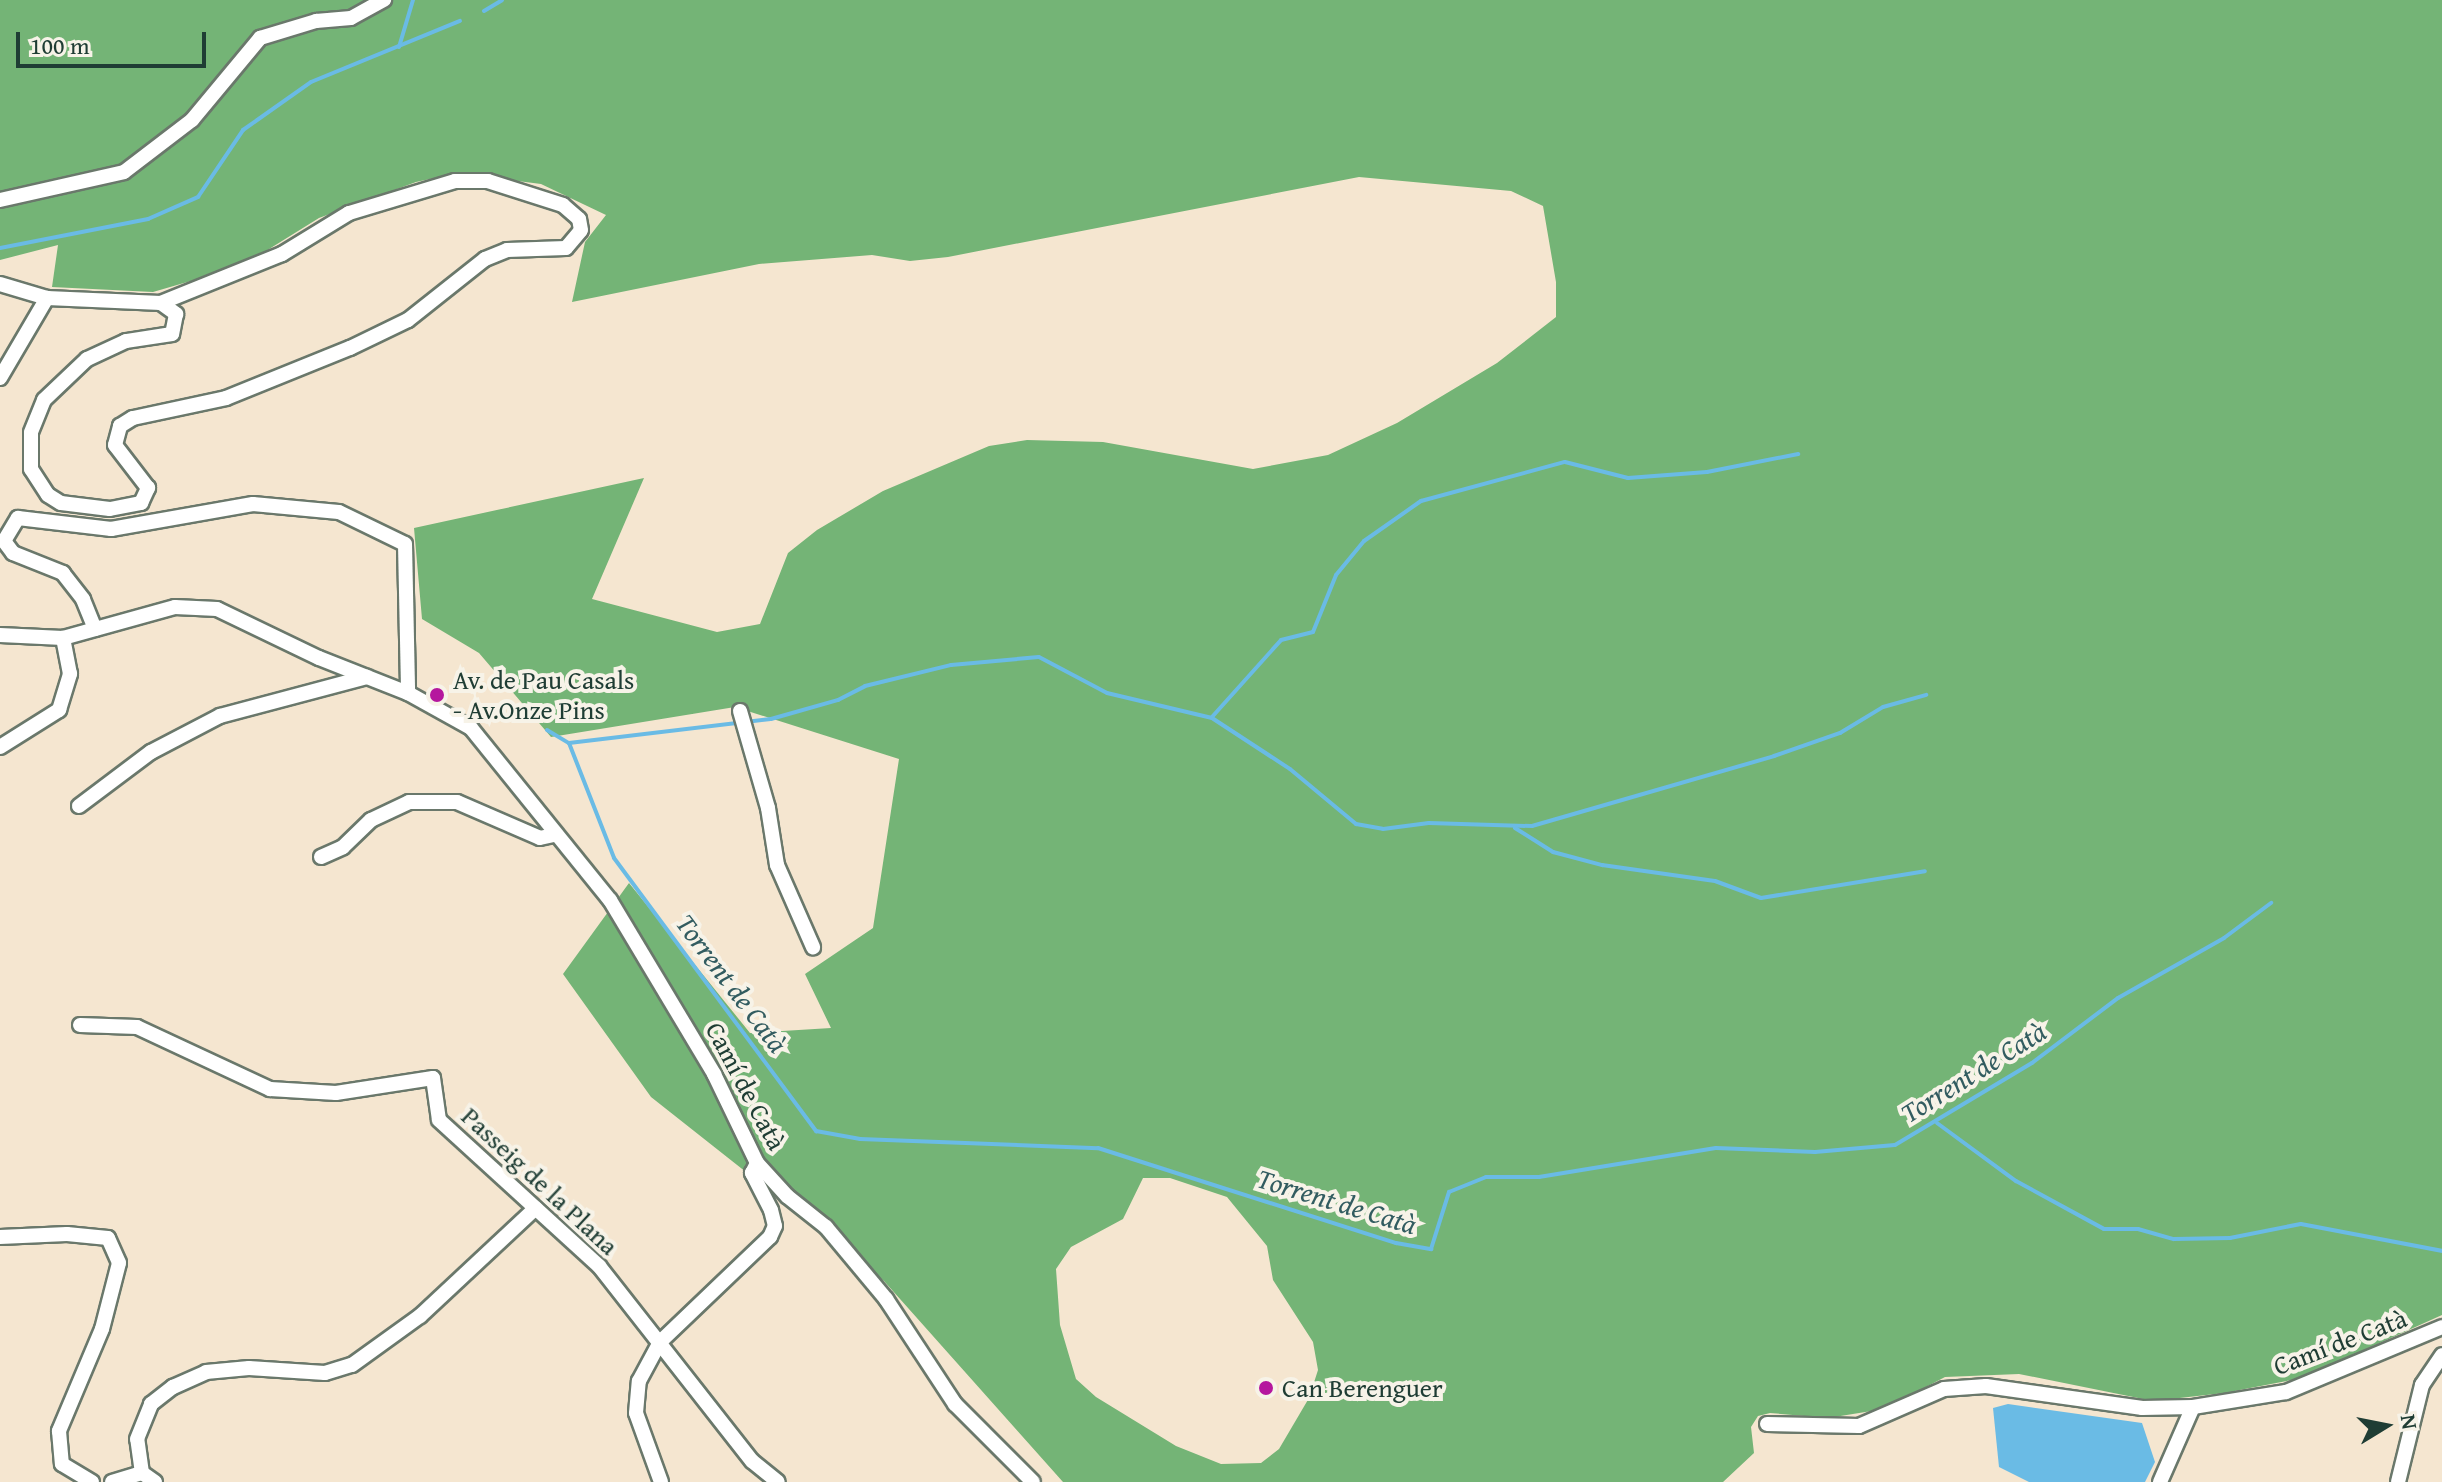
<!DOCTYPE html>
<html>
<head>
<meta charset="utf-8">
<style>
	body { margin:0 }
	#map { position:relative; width:2442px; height:1482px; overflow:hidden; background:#f5e6d0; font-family:"Gentium Book Plus",serif }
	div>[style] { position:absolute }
	.forest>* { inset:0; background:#74b476 }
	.water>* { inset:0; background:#6abbe5 }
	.stream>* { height:4px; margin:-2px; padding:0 2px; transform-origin:2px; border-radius:2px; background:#6abbe5 }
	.roads { filter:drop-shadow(2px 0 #6a786b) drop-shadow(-2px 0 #6a786b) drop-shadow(0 2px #6a786b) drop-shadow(0 -2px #6a786b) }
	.minor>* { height:14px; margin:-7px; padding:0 7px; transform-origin:7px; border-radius:7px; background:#fff }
	.dots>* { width:22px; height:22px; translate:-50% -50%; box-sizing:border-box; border:4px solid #f7f3e8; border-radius:50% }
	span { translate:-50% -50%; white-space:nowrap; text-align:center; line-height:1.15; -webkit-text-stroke:8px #f7f3e8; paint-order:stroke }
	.poi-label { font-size:26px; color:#1f3d34 }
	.left { translate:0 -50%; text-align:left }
	.street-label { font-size:26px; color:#1f3d34 }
	.water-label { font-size:28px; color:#325c60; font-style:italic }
	.north { position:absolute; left:2346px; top:1386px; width:80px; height:80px; -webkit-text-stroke:6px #f7f3e8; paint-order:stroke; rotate:80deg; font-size:22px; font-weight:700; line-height:32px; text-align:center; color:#1f3d34 }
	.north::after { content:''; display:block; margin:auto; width:28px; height:36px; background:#1f3d34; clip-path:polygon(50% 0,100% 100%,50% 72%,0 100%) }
	.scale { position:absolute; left:16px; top:32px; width:190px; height:36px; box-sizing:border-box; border:4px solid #1f3d34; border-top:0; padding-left:10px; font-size:24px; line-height:28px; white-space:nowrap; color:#1f3d34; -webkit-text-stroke:6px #f7f3e8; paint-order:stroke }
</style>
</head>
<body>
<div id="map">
	<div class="forest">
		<i style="clip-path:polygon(evenodd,0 0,2442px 0,2442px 1315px,2302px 1378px,2224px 1393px,2153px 1401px,2019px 1374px,1945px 1377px,1884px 1409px,1828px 1418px,1770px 1413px,1758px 1416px,1751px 1427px,1754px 1453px,1723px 1482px,1063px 1482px,884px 1281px,651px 1097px,563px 974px,629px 883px,750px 1033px,831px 1028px,805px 974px,873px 928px,899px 759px,735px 707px,551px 737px,479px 653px,422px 619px,414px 528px,644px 478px,592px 599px,717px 632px,760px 624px,788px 553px,817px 530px,883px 491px,989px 446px,1027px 440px,1103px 442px,1253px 469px,1328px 455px,1397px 423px,1497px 363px,1556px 317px,1556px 282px,1543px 206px,1511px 191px,1359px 177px,948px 257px,910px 261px,872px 255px,759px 264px,572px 302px,585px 242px,606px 215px,541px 184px,458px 173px,416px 182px,319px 218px,253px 259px,201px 278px,153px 292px,52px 287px,58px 245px,0 260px,0 0,1143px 1178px,1170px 1178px,1227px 1197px,1267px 1246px,1273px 1280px,1313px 1342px,1318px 1370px,1309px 1398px,1279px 1449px,1261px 1463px,1221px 1464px,1176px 1446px,1096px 1397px,1076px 1379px,1060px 1325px,1056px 1269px,1071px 1247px,1123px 1219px,1143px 1178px)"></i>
	</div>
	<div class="water">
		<i style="clip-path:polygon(2008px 1404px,2142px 1423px,2155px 1462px,2145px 1482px,2029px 1482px,1999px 1467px,1993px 1408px)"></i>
	</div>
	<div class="stream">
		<i style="left:484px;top:11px;width:21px;rotate:-31deg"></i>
		<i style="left:399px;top:47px;width:49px;rotate:-73.4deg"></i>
		<i style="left:0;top:248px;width:151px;rotate:-11.1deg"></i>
		<i style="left:148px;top:219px;width:55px;rotate:-23.7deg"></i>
		<i style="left:198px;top:197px;width:81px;rotate:-56.1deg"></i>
		<i style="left:243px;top:130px;width:83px;rotate:-35.2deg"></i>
		<i style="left:311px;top:82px;width:161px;rotate:-22.3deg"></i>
		<i style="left:1212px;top:717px;width:103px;rotate:-48.1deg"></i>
		<i style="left:1281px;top:640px;width:33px;rotate:-14deg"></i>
		<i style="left:1313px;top:632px;width:61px;rotate:-68deg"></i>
		<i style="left:1336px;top:575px;width:44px;rotate:-50.5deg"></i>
		<i style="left:1364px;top:541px;width:70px;rotate:-35.1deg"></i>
		<i style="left:1421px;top:501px;width:149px;rotate:-15.2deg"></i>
		<i style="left:1565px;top:462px;width:65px;rotate:14.3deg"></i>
		<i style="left:1628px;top:478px;width:79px;rotate:-4.3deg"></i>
		<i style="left:1707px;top:472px;width:93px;rotate:-11.2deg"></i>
		<i style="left:547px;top:730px;width:26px;rotate:31deg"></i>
		<i style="left:569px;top:743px;width:123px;rotate:68.6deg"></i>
		<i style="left:614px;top:858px;width:340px;rotate:53.5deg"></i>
		<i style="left:816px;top:1131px;width:45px;rotate:10.3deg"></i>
		<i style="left:860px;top:1139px;width:238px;rotate:2.2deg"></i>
		<i style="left:1098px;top:1148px;width:313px;rotate:17.7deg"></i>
		<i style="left:1396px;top:1243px;width:36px;rotate:10deg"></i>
		<i style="left:1431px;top:1249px;width:60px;rotate:-72.5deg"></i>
		<i style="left:1449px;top:1192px;width:40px;rotate:-22deg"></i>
		<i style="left:1486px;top:1177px;width:53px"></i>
		<i style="left:1539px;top:1177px;width:179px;rotate:-9.3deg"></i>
		<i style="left:1716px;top:1148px;width:99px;rotate:2.3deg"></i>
		<i style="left:1815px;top:1152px;width:80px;rotate:-5deg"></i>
		<i style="left:1895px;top:1145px;width:160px;rotate:-30.9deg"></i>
		<i style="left:2032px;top:1063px;width:108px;rotate:-37.1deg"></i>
		<i style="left:2118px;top:998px;width:122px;rotate:-29.5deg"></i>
		<i style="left:2224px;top:938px;width:59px;rotate:-36.7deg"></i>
		<i style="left:569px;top:743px;width:203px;rotate:-6.8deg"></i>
		<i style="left:771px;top:719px;width:70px;rotate:-15.8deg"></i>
		<i style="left:838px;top:700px;width:30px;rotate:-27deg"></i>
		<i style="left:865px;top:686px;width:89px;rotate:-13.7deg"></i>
		<i style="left:951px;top:665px;width:88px;rotate:-5.2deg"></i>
		<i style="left:1039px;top:657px;width:77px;rotate:27.9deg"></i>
		<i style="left:1107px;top:693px;width:108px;rotate:13.4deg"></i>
		<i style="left:1212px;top:718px;width:93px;rotate:33.2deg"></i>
		<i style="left:1290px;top:769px;width:86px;rotate:39.8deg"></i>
		<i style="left:1356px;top:824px;width:27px;rotate:10deg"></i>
		<i style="left:1383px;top:829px;width:46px;rotate:-7.4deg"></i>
		<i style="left:1429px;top:823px;width:103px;rotate:1.7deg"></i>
		<i style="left:1532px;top:826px;width:252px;rotate:-16.1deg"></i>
		<i style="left:1774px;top:756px;width:70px;rotate:-19.2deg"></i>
		<i style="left:1840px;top:733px;width:50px;rotate:-31.2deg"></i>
		<i style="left:1883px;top:707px;width:45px;rotate:-15.6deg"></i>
		<i style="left:1515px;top:828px;width:45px;rotate:32.3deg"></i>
		<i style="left:1553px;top:852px;width:51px;rotate:14.9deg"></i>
		<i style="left:1602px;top:865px;width:114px;rotate:8.1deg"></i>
		<i style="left:1715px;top:881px;width:49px;rotate:20.3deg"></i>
		<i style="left:1761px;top:898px;width:166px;rotate:-9.3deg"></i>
		<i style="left:1937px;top:1123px;width:98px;rotate:36.3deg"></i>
		<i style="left:2016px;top:1181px;width:100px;rotate:28.6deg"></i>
		<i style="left:2104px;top:1229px;width:34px"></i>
		<i style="left:2138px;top:1229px;width:37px;rotate:16deg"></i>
		<i style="left:2174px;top:1239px;width:56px;rotate:-1deg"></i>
		<i style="left:2230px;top:1238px;width:72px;rotate:-11.2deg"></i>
		<i style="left:2301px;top:1224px;width:144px;rotate:10.8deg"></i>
	</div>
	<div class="roads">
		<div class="minor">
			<i style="left:0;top:200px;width:127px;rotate:-12.7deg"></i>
			<i style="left:124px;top:172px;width:86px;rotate:-37.4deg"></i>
			<i style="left:192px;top:120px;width:107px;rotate:-50.3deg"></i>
			<i style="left:260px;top:38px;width:59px;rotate:-16.9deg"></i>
			<i style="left:316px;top:21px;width:35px;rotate:-5deg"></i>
			<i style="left:351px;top:18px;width:38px;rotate:-29deg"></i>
			<i style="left:0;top:284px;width:49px;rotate:16.6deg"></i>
			<i style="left:47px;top:298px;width:114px;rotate:2.5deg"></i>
			<i style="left:161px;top:303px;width:19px;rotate:36deg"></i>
			<i style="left:176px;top:314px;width:20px;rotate:101deg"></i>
			<i style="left:172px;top:334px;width:47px;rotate:171.3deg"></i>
			<i style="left:126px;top:341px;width:43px;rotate:155.2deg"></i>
			<i style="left:87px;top:359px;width:59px;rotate:136.4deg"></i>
			<i style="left:44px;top:400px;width:35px;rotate:112deg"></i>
			<i style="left:31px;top:433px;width:36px;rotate:90deg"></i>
			<i style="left:31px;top:469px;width:31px;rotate:57deg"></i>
			<i style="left:48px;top:495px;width:15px;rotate:32deg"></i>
			<i style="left:61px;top:503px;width:49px;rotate:7deg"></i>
			<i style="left:110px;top:509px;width:32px;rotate:-11deg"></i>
			<i style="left:141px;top:503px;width:17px;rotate:-65deg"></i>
			<i style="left:148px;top:488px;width:54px;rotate:-127.5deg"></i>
			<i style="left:115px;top:445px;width:20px;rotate:-75deg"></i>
			<i style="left:120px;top:426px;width:15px;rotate:-32deg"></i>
			<i style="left:133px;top:418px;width:95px;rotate:-12.1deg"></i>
			<i style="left:226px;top:398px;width:134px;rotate:-22deg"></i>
			<i style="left:350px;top:348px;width:64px;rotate:-25.8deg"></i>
			<i style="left:408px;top:320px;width:98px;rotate:-38.4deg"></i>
			<i style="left:485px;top:259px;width:24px;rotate:-22deg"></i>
			<i style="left:507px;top:250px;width:59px;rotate:-1.9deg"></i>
			<i style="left:566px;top:248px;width:23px;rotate:-50deg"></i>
			<i style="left:581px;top:230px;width:11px;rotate:-100deg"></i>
			<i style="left:579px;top:219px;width:21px;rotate:-139deg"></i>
			<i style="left:563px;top:205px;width:79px;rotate:-162.3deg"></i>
			<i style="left:488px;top:181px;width:33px;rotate:180deg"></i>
			<i style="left:455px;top:181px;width:111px;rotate:163.2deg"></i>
			<i style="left:349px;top:213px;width:79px;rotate:148.5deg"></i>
			<i style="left:282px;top:254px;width:131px;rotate:158deg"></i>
			<i style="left:0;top:378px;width:93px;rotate:-59.6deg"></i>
			<i style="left:95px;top:629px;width:32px;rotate:-112deg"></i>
			<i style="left:83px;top:599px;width:33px;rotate:-128deg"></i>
			<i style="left:63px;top:573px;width:54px;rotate:-158.2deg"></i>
			<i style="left:13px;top:553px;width:15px;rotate:-127deg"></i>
			<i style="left:4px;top:541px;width:27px;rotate:-59deg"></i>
			<i style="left:18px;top:518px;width:94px;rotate:6.7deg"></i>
			<i style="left:111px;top:529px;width:144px;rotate:-10deg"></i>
			<i style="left:253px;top:504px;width:86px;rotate:5.3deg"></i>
			<i style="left:339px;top:512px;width:73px;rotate:25.9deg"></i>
			<i style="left:405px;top:544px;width:149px;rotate:88.8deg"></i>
			<i style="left:0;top:635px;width:63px;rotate:2.7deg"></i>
			<i style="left:63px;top:638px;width:116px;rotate:-15.5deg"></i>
			<i style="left:175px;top:607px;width:42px;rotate:2.7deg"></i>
			<i style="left:217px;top:609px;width:113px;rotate:25.7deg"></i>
			<i style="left:319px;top:658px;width:96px;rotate:21.5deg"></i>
			<i style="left:408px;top:693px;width:72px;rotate:29.1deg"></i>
			<i style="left:471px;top:728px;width:221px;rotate:51.1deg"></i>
			<i style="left:610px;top:900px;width:203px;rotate:59.1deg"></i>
			<i style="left:714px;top:1074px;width:99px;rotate:64.2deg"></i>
			<i style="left:757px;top:1163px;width:45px;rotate:47.7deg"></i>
			<i style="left:787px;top:1196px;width:50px;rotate:38.5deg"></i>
			<i style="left:826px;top:1227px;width:94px;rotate:50.2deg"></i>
			<i style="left:886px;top:1299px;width:126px;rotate:56.7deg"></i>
			<i style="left:955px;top:1404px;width:110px;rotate:45deg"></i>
			<i style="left:740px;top:711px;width:101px;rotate:73.9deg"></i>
			<i style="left:768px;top:808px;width:58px;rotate:81deg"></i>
			<i style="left:777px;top:865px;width:90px;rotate:66.3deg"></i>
			<i style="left:0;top:747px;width:70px;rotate:-32.1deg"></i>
			<i style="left:59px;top:710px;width:38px;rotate:-73deg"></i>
			<i style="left:70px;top:674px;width:37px;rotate:-101deg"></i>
			<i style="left:79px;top:806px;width:90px;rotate:-36.9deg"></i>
			<i style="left:151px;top:752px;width:78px;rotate:-27.6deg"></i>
			<i style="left:220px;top:716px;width:152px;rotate:-14.9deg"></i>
			<i style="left:321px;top:857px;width:24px;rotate:-24deg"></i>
			<i style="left:343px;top:847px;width:39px;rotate:-44deg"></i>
			<i style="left:371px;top:820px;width:42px;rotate:-25.3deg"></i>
			<i style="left:409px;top:802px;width:48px"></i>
			<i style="left:457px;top:802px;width:90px;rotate:23.4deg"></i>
			<i style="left:540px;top:838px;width:13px;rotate:-13deg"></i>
			<i style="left:80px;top:1025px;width:57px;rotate:2deg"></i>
			<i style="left:137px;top:1027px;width:147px;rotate:25deg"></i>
			<i style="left:270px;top:1089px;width:66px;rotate:3.5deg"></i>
			<i style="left:336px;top:1093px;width:98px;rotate:-8.8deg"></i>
			<i style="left:433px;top:1078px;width:42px;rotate:81.9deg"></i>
			<i style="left:439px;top:1120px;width:217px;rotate:42.4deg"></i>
			<i style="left:599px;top:1266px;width:248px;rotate:51.9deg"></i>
			<i style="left:752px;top:1461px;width:33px;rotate:39deg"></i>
			<i style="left:0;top:1237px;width:67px;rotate:-2.6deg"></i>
			<i style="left:67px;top:1234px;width:41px;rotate:5.6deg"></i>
			<i style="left:108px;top:1238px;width:27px;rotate:66deg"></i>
			<i style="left:119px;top:1263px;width:68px;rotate:104.4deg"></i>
			<i style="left:102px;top:1329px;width:111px;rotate:112.9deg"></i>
			<i style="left:59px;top:1431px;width:33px;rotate:85deg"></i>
			<i style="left:62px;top:1464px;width:35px;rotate:31deg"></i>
			<i style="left:1767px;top:1424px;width:92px;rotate:1.2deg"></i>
			<i style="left:1859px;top:1426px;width:93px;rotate:-23.5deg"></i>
			<i style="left:1944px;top:1389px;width:42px;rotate:-4.1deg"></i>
			<i style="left:1986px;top:1386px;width:158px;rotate:8deg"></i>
			<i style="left:2142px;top:1408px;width:51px;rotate:-1.1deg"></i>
			<i style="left:112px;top:1482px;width:31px;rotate:-17deg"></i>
			<i style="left:155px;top:1482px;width:16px;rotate:-145deg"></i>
			<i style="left:142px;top:1473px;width:34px;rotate:-98deg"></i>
			<i style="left:137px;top:1439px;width:38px;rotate:-68deg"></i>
			<i style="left:151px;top:1404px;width:28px;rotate:-38deg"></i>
			<i style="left:173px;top:1387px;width:36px;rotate:-24deg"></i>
			<i style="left:206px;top:1372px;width:43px;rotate:-5.3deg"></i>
			<i style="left:249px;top:1368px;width:76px;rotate:3.8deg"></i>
			<i style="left:325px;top:1373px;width:28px;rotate:-17deg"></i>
			<i style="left:352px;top:1365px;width:84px;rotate:-35.8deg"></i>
			<i style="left:420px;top:1316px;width:158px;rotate:-43deg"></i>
			<i style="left:661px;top:1482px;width:73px;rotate:-109.9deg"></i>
			<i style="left:636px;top:1413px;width:32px;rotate:-85deg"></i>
			<i style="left:639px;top:1381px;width:44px;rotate:-61.7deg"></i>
			<i style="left:660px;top:1342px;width:152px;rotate:-43.7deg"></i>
			<i style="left:770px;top:1237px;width:12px;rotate:-66deg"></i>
			<i style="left:775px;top:1226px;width:16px;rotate:-104deg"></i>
			<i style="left:771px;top:1210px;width:42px;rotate:-117.2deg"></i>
			<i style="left:752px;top:1173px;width:11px;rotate:-63deg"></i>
			<i style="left:2160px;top:1482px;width:82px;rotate:-66.3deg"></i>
			<i style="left:2193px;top:1407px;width:94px;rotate:-9.2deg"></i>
			<i style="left:2286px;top:1392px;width:169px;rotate:-22.6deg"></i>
			<i style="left:2398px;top:1482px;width:100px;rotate:-76.1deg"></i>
			<i style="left:2422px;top:1385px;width:36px;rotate:-56deg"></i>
		</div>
	</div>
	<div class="dots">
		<i style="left:437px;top:695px;background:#b5179e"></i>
		<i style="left:1266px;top:1388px;background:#b5179e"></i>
	</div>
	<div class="poi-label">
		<span class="left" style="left:453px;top:695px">Av. de Pau Casals<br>- Av.Onze Pins</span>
		<span class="left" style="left:1282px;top:1388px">Can Berenguer</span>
	</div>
	<div class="street-label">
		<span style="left:746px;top:1086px;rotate:62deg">Camí de Catà</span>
		<span style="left:540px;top:1181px;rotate:43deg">Passeig de la Plana</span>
		<span style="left:2340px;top:1342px;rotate:-21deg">Camí de Catà</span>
	</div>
	<div class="water-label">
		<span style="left:732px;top:983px;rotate:53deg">Torrent de Catà</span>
		<span style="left:1973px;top:1072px;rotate:-32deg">Torrent de Catà</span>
		<span style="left:1337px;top:1201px;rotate:17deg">Torrent de Catà</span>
	</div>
	<div class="north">N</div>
	<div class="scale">100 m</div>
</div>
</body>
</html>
